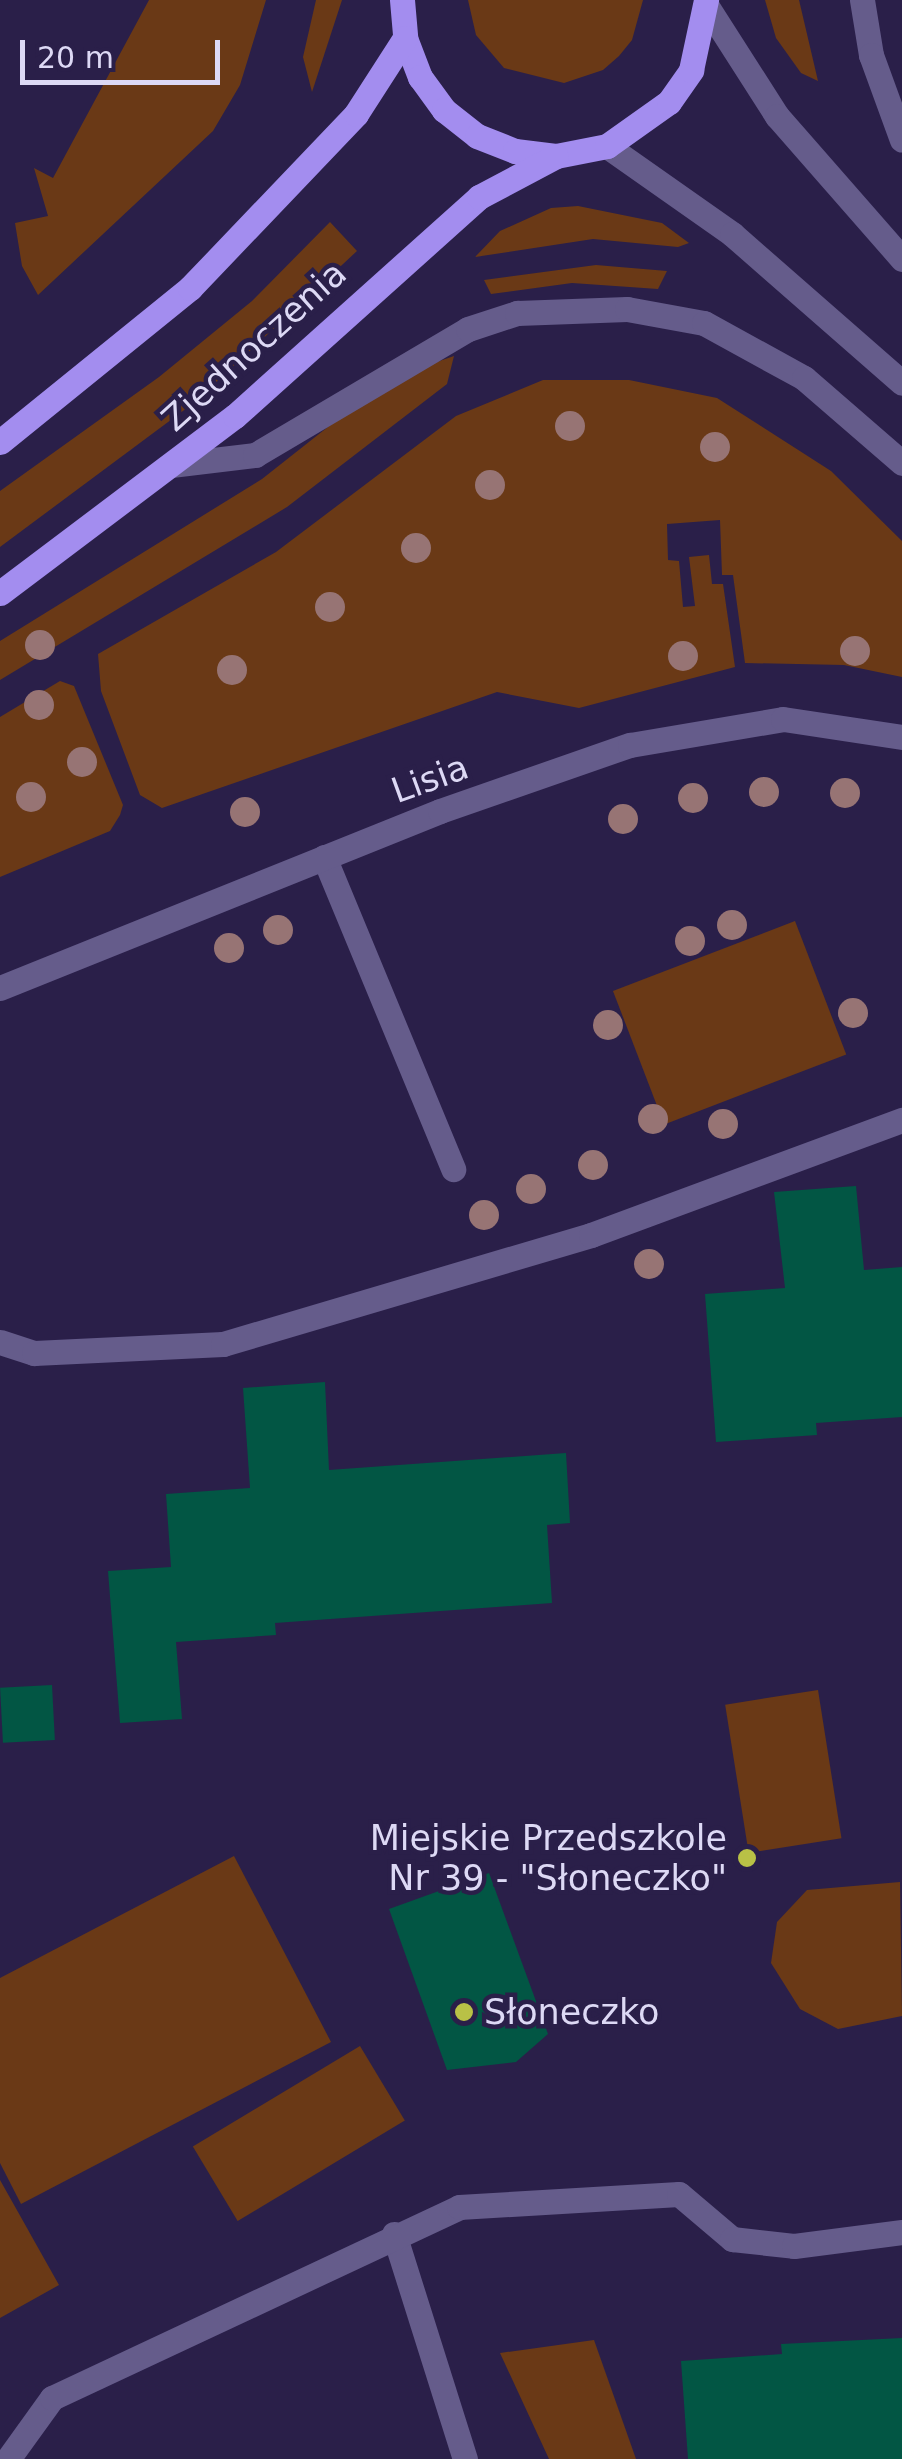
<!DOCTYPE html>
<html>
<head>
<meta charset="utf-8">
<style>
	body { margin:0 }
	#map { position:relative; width:902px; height:2459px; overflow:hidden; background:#2a1f49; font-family:"DejaVu Sans",sans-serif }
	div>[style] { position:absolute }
	.green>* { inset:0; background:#6a3916; transform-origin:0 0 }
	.building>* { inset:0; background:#025644; transform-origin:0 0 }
	.minor>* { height:25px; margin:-12.5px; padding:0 12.5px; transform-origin:12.5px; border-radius:12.5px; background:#655c8b }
	.major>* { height:25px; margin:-12.5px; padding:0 12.5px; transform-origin:12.5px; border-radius:12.5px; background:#a38def }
	.trees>* { width:30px; height:30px; margin:-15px; border-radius:50%; background:#977474 }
	.dots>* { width:28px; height:28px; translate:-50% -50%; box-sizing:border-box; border:5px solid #2a1f49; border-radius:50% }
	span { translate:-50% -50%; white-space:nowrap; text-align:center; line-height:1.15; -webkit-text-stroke:9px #2a1f49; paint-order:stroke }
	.street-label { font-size:35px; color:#ddd9f5 }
	.poi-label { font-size:35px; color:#ddd9f5 }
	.right { translate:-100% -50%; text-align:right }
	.left { translate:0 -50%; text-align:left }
	.scale { position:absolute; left:20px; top:40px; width:200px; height:45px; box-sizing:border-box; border:5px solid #ddd9f5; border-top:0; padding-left:12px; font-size:30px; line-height:35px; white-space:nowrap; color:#ddd9f5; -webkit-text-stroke:8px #2a1f49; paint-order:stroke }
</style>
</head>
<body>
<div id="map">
	<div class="green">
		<i style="clip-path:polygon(149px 0,266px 0,240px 85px,213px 131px,38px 295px,22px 266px,15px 223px,48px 216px,34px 168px,53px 178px)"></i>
		<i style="clip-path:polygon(316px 0,342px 0,312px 92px,303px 57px)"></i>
		<i style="clip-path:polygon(468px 0,643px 0,632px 40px,619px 56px,603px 70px,564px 83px,504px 68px,476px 35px)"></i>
		<i style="clip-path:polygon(765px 0,799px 0,818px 81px,801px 73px,776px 38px)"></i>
		<i style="clip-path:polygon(578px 206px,662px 223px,689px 243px,678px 247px,593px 239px,475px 257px,500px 231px,551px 208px)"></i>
		<i style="clip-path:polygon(330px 222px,357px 251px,195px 402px,0 547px,0 491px,159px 377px,252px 301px)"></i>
		<i style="clip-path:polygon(596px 265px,667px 271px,658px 289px,572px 283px,491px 294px,484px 280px)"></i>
		<i style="clip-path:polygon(454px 356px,447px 384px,287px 507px,0 680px,0 641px,262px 479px,338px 419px,425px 366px)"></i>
		<i style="clip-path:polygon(543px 380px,629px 380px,717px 398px,831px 471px,902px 541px,902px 677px,844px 665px,745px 663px,733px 575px,722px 575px,720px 520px,667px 524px,668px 560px,679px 561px,683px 607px,695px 606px,689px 557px,709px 555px,712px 584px,723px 584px,735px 667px,579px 708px,497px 692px,162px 808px,140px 795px,101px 691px,98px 654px,276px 552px,456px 416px)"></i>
		<i style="clip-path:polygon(60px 681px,74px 686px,123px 805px,120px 815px,110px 831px,0 877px,0 717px)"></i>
		<i style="left:795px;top:921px;width:143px;height:195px;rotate:69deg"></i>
		<i style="left:818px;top:1690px;width:150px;height:94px;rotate:81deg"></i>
		<i style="clip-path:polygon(234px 1856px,331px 2042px,21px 2204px,0 2163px,0 1978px)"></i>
		<i style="clip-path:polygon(900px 1882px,902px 2016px,838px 2029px,800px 2009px,771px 1963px,777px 1922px,807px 1890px)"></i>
		<i style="left:360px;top:2046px;width:87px;height:195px;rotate:59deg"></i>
		<i style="clip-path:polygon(0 2180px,59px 2285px,0 2318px)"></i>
		<i style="clip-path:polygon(594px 2340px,636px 2459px,549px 2459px,500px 2353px)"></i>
	</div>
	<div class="building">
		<i style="clip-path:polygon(856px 1186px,864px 1270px,902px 1267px,902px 1417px,816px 1423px,817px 1435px,716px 1442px,705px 1294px,785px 1288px,774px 1192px)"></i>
		<i style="clip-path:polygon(325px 1382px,329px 1470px,566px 1453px,570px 1523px,547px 1525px,552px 1603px,275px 1623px,276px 1635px,176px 1642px,182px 1719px,120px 1723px,108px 1571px,171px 1567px,166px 1494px,250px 1488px,243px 1388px)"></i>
		<i style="left:52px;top:1685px;width:55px;height:52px;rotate:87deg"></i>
		<i style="clip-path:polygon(489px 1873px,548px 2034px,516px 2062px,447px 2070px,389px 1909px)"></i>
		<i style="clip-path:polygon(902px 2338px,902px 2459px,688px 2459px,681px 2361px,782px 2354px,781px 2344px)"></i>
	</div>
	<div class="minor">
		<i style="left:862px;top:0;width:56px;rotate:80.7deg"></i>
		<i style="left:871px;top:55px;width:90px;rotate:70deg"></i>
		<i style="left:706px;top:5px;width:132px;rotate:57.4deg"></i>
		<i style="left:777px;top:116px;width:190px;rotate:48.8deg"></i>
		<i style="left:607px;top:146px;width:153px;rotate:35.1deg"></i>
		<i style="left:732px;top:234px;width:226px;rotate:41.2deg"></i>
		<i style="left:171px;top:465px;width:85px;rotate:-6.8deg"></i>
		<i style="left:255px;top:455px;width:247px;rotate:-30.6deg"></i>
		<i style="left:468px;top:329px;width:52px;rotate:-18.1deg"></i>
		<i style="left:517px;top:313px;width:110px;rotate:-2.1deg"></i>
		<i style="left:627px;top:309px;width:78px;rotate:10.3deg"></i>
		<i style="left:704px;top:323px;width:114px;rotate:28.8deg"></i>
		<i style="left:804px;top:378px;width:130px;rotate:40.9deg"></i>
		<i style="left:324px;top:857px;width:338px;rotate:67.5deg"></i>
		<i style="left:0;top:988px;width:474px;rotate:-21.9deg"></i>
		<i style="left:440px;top:811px;width:201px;rotate:-19.2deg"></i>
		<i style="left:630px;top:745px;width:155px;rotate:-9.6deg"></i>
		<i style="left:783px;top:719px;width:120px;rotate:8.6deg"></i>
		<i style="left:0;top:1342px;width:36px;rotate:18deg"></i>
		<i style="left:34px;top:1353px;width:189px;rotate:-2.7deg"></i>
		<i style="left:223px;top:1344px;width:384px;rotate:-16.5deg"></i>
		<i style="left:591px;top:1235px;width:332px;rotate:-20.3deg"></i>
		<i style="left:394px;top:2234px;width:236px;rotate:72.5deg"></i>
		<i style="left:8px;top:2459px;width:75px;rotate:-54.2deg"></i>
		<i style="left:52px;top:2398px;width:450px;rotate:-25.1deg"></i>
		<i style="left:459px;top:2207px;width:220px;rotate:-3.4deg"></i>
		<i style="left:679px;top:2194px;width:70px;rotate:40.3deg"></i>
		<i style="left:732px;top:2239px;width:62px;rotate:6.4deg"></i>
		<i style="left:794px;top:2246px;width:109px;rotate:-7.4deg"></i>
	</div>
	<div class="major">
		<i style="left:402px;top:0;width:38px;rotate:85deg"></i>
		<i style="left:405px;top:38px;width:42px;rotate:69deg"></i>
		<i style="left:420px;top:77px;width:41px;rotate:54deg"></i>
		<i style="left:444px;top:110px;width:42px;rotate:38.2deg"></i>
		<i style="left:477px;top:136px;width:41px;rotate:21.5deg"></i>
		<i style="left:515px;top:151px;width:41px;rotate:7deg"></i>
		<i style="left:556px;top:156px;width:52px;rotate:-11.1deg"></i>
		<i style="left:607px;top:146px;width:76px;rotate:-35.4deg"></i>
		<i style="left:669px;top:102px;width:39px;rotate:-55deg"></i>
		<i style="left:691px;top:70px;width:72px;rotate:-77.9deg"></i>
		<i style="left:0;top:442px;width:245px;rotate:-39deg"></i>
		<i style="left:190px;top:288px;width:240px;rotate:-46.3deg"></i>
		<i style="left:356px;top:114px;width:90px;rotate:-57.2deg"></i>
		<i style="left:0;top:593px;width:294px;rotate:-37deg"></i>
		<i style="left:235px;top:416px;width:328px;rotate:-41.9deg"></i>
		<i style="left:479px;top:197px;width:87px;rotate:-28deg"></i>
	</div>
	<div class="trees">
		<i style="left:570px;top:426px"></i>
		<i style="left:715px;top:447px"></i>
		<i style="left:490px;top:485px"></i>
		<i style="left:416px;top:548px"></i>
		<i style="left:330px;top:607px"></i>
		<i style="left:40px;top:645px"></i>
		<i style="left:855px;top:651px"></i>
		<i style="left:683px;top:656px"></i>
		<i style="left:232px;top:670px"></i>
		<i style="left:39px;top:705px"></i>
		<i style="left:82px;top:762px"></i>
		<i style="left:764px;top:792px"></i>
		<i style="left:845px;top:793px"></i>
		<i style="left:31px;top:797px"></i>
		<i style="left:693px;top:798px"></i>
		<i style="left:245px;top:812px"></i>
		<i style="left:623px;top:819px"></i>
		<i style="left:732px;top:925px"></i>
		<i style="left:278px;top:930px"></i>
		<i style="left:690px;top:941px"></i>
		<i style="left:229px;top:948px"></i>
		<i style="left:853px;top:1013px"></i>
		<i style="left:608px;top:1025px"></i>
		<i style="left:653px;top:1119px"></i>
		<i style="left:723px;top:1124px"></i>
		<i style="left:593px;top:1165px"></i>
		<i style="left:531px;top:1189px"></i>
		<i style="left:484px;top:1215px"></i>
		<i style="left:649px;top:1264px"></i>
	</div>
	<div class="dots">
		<i style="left:747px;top:1858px;background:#b9c146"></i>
		<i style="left:464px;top:2012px;background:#b9c146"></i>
	</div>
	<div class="street-label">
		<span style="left:254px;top:346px;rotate:-42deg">Zjednoczenia</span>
		<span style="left:430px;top:779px;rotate:-20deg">Lisia</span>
	</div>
	<div class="poi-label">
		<span class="right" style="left:727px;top:1858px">Miejskie Przedszkole<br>Nr 39 - "Słoneczko"</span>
		<span class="left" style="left:484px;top:2012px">Słoneczko</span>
	</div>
	<div class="scale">20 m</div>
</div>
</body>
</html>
